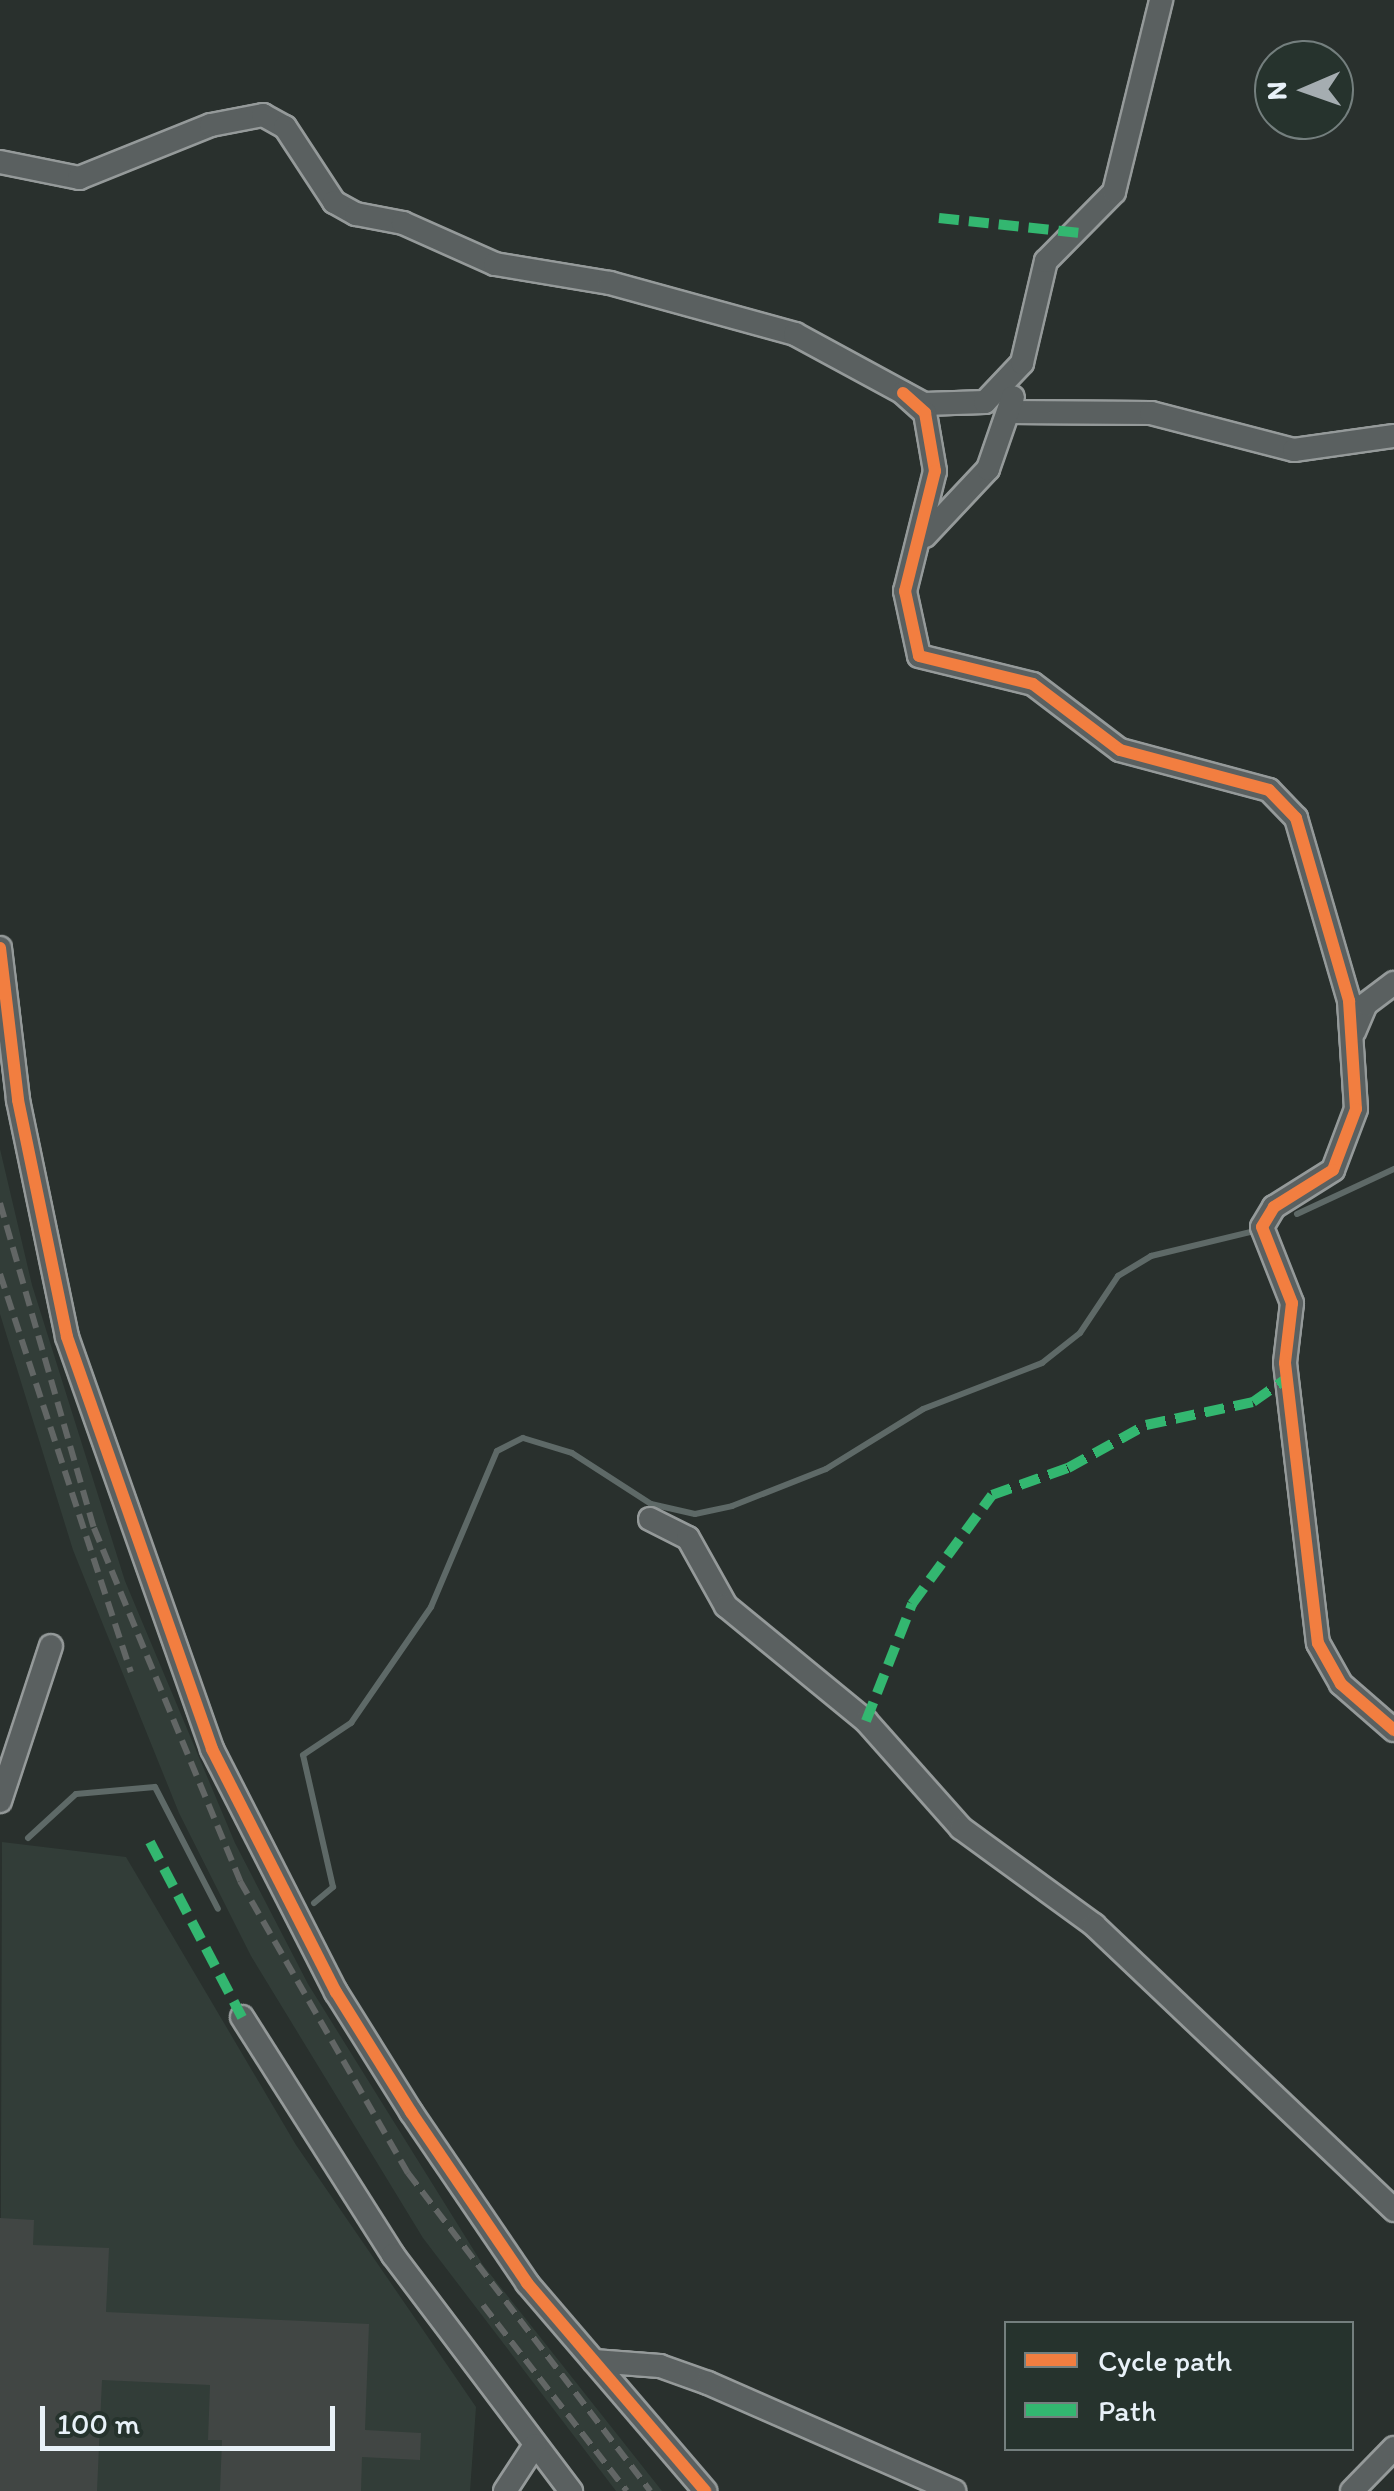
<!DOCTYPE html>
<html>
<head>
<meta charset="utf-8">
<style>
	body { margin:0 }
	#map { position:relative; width:1394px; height:2491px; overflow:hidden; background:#29302d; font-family:Itim,sans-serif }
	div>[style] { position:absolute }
	.built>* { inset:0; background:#323d38 }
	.stream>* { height:6px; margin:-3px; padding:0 3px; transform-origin:3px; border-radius:3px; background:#5e6967 }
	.building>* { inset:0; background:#414644 }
	.roads { filter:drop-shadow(2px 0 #959a9a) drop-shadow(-2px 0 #959a9a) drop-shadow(0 2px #959a9a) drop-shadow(0 -2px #959a9a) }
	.minor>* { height:22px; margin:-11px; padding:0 11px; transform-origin:11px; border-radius:11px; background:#5a6060 }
	.rail>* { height:6px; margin-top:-3px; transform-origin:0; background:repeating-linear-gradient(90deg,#626665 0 15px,transparent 0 23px) }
	.quiet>* { height:10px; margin-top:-5px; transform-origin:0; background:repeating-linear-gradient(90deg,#33b770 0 20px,transparent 0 30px) }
	.cycleway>* { height:12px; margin:-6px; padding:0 6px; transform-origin:6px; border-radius:6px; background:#f27e40 }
	span { translate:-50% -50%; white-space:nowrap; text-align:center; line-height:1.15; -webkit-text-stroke:8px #26332d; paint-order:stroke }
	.legend { position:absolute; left:1004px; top:2321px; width:350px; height:130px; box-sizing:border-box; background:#26332d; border:2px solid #747f7e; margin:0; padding:12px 18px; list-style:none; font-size:30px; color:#e8f1f8 }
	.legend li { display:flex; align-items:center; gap:20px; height:50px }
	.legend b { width:50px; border:2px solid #747f7e }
	.north { position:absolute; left:1254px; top:40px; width:100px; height:100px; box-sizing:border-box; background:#26332d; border:2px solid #747f7e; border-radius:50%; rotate:268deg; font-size:28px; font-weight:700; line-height:40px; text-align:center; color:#e8f1f8 }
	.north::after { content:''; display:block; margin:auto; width:35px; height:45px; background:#a5adb1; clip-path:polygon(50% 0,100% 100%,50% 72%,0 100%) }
	.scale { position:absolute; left:40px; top:2406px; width:295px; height:45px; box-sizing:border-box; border:5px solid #e8f1f8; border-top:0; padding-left:12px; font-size:30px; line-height:35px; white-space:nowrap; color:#e8f1f8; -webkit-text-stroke:8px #26332d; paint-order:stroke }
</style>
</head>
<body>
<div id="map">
	<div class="built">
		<i style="clip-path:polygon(0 1149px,32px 1285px,125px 1581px,235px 1843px,308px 1984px,483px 2265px,662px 2491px,616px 2491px,423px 2238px,251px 1956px,179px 1813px,73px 1550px,0 1314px)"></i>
		<i style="clip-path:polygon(2px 1842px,126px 1857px,296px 2145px,476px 2407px,470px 2491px,0 2491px)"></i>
	</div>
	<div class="stream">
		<i style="left:1297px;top:1214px;width:107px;rotate:-24.9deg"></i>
		<i style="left:28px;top:1838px;width:65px;rotate:-42.5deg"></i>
		<i style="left:76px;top:1794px;width:79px;rotate:-5.1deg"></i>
		<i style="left:155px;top:1787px;width:137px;rotate:62.7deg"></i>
		<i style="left:314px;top:1903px;width:25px;rotate:-40deg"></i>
		<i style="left:333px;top:1887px;width:135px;rotate:-102.8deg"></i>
		<i style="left:303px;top:1755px;width:58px;rotate:-33.7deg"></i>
		<i style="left:351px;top:1723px;width:141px;rotate:-55.4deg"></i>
		<i style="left:431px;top:1607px;width:169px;rotate:-67.1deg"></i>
		<i style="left:497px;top:1451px;width:29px;rotate:-27deg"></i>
		<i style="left:523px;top:1438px;width:51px;rotate:17deg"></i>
		<i style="left:572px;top:1453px;width:94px;rotate:32.8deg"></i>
		<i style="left:651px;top:1504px;width:45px;rotate:12.8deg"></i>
		<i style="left:695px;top:1514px;width:38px;rotate:-12deg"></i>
		<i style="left:732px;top:1506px;width:101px;rotate:-21.5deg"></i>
		<i style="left:826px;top:1469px;width:114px;rotate:-31.7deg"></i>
		<i style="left:923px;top:1409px;width:128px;rotate:-21.1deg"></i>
		<i style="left:1042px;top:1363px;width:48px;rotate:-38.3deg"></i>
		<i style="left:1080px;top:1333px;width:69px;rotate:-56.3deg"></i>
		<i style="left:1118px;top:1276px;width:39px;rotate:-31deg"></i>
		<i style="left:1151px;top:1256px;width:106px;rotate:-13.6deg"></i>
	</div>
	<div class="building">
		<i style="clip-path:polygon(0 2218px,34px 2220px,33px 2245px,109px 2248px,106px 2312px,369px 2324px,365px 2430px,421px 2433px,420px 2460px,362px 2457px,361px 2491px,220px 2491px,222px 2440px,208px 2440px,210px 2385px,102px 2380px,97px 2491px,0 2491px)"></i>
	</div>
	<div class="roads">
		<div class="minor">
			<i style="left:0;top:162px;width:81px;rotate:11.4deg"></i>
			<i style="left:79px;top:178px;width:142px;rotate:-21.9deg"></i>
			<i style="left:211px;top:125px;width:53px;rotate:-10.9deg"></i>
			<i style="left:263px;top:115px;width:25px;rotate:29deg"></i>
			<i style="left:285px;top:127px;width:90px;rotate:56.8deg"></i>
			<i style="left:334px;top:202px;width:25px;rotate:29deg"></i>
			<i style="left:356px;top:214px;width:48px;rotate:10.8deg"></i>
			<i style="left:403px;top:223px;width:101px;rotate:24deg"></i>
			<i style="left:495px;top:264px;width:117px;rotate:9.4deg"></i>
			<i style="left:610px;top:283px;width:192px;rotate:15.4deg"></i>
			<i style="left:795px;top:334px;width:147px;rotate:28.5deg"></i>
			<i style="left:924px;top:404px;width:61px;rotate:-1.9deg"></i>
			<i style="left:985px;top:402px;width:54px;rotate:-46.5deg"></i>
			<i style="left:1022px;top:363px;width:105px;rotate:-76.8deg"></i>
			<i style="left:1046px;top:261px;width:97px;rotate:-45.4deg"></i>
			<i style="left:1114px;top:192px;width:198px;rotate:-76.2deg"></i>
			<i style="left:903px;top:393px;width:30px;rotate:42deg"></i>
			<i style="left:925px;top:413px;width:59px;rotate:80.2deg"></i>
			<i style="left:935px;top:471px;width:124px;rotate:104deg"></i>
			<i style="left:905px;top:591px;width:66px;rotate:77.8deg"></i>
			<i style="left:919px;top:656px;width:117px;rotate:13.8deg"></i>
			<i style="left:1033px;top:684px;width:109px;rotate:37.2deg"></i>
			<i style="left:1120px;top:750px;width:154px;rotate:15deg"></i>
			<i style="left:1269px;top:790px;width:39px;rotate:46deg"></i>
			<i style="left:1296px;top:818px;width:191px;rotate:73.8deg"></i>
			<i style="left:1349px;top:1001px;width:108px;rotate:86.3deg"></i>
			<i style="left:1356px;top:1109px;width:65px;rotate:110.7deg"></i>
			<i style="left:1333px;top:1170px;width:70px;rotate:147.9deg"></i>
			<i style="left:1274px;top:1207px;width:23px;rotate:121deg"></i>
			<i style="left:1262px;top:1227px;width:82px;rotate:68.5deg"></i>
			<i style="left:1292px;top:1303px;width:60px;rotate:96.7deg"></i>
			<i style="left:1285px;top:1363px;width:282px;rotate:83.3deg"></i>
			<i style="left:1318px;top:1643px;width:47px;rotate:60.7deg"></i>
			<i style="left:1341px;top:1684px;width:70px;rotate:41deg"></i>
			<i style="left:1009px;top:412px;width:142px;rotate:0.4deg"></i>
			<i style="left:1151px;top:413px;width:148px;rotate:14.5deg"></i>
			<i style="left:1294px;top:450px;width:101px;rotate:-8deg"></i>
			<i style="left:925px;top:536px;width:92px;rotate:-46.8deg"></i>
			<i style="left:988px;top:469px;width:76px;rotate:-70.9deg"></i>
			<i style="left:0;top:948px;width:153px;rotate:83.2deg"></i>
			<i style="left:18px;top:1100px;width:242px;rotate:78.3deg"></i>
			<i style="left:67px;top:1337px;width:437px;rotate:70.6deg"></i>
			<i style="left:212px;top:1749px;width:273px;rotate:63deg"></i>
			<i style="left:336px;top:1992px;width:142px;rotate:58deg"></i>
			<i style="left:411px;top:2112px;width:207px;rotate:55.8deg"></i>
			<i style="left:527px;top:2283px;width:274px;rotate:49.4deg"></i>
			<i style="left:1354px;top:1032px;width:30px;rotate:-67deg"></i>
			<i style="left:1366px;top:1004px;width:35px;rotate:-37deg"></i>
			<i style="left:650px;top:1519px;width:42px;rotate:26.6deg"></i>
			<i style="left:688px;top:1538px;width:78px;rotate:60.8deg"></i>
			<i style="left:726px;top:1606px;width:181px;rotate:39.4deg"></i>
			<i style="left:866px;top:1721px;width:143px;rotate:48.4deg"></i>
			<i style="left:961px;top:1828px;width:165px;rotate:36.1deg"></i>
			<i style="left:1094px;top:1925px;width:414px;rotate:43.5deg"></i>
			<i style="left:0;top:1801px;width:163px;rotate:-71.8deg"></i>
			<i style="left:242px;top:2017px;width:282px;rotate:57.6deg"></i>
			<i style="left:393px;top:2255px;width:296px;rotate:53deg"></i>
			<i style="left:594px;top:2361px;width:66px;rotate:4.3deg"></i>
			<i style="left:660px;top:2366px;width:51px;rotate:19.5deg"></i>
			<i style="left:708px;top:2383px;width:269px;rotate:23.7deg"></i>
			<i style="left:505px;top:2491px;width:55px;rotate:-56.9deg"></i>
			<i style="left:1352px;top:2491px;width:60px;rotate:-45.7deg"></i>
		</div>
	</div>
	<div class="rail">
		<i style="left:0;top:1203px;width:338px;rotate:73.9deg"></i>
		<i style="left:94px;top:1528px;width:382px;rotate:67.5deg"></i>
		<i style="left:240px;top:1881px;width:337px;rotate:60.1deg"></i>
		<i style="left:408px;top:2173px;width:400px;rotate:52.7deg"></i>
		<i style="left:0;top:1274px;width:419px;rotate:71.8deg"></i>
		<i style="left:483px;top:2305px;width:235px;rotate:52.3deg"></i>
	</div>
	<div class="quiet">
		<i style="left:939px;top:218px;width:142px;rotate:6.1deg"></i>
		<i style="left:866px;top:1721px;width:126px;rotate:-68.5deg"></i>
		<i style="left:912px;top:1604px;width:135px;rotate:-53.7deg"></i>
		<i style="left:992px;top:1495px;width:81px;rotate:-19.6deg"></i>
		<i style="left:1068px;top:1468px;width:89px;rotate:-28.9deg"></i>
		<i style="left:1146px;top:1425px;width:109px;rotate:-12.1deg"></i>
		<i style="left:1253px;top:1402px;width:42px;rotate:-35.2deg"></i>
		<i style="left:150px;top:1842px;width:198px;rotate:62.3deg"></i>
	</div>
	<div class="cycleway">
		<i style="left:903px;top:393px;width:30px;rotate:42deg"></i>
		<i style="left:925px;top:413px;width:59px;rotate:80.2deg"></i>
		<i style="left:935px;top:471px;width:124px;rotate:104deg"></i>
		<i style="left:905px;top:591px;width:66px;rotate:77.8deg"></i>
		<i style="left:919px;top:656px;width:117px;rotate:13.8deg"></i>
		<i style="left:1033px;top:684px;width:109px;rotate:37.2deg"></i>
		<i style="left:1120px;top:750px;width:154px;rotate:15deg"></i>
		<i style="left:1269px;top:790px;width:39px;rotate:46deg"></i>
		<i style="left:1296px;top:818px;width:191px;rotate:73.8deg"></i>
		<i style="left:1349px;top:1001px;width:108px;rotate:86.3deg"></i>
		<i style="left:1356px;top:1109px;width:65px;rotate:110.7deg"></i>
		<i style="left:1333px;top:1170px;width:70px;rotate:147.9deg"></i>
		<i style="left:1274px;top:1207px;width:23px;rotate:121deg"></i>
		<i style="left:1262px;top:1227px;width:82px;rotate:68.5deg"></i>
		<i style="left:1292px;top:1303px;width:60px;rotate:96.7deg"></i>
		<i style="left:1285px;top:1363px;width:282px;rotate:83.3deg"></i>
		<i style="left:1318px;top:1643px;width:47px;rotate:60.7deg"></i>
		<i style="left:1341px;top:1684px;width:70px;rotate:41deg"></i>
		<i style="left:0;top:948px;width:153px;rotate:83.2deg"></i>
		<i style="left:18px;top:1100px;width:242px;rotate:78.3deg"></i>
		<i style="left:67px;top:1337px;width:437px;rotate:70.6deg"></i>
		<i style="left:212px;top:1749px;width:273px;rotate:63deg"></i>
		<i style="left:336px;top:1992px;width:142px;rotate:58deg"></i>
		<i style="left:411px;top:2112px;width:207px;rotate:55.8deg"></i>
		<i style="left:527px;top:2283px;width:274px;rotate:49.4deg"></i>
	</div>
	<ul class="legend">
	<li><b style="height:12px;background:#f27e40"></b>Cycle path</li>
	<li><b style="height:12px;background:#33b770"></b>Path</li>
	</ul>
	<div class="north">N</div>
	<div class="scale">100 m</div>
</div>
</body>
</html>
